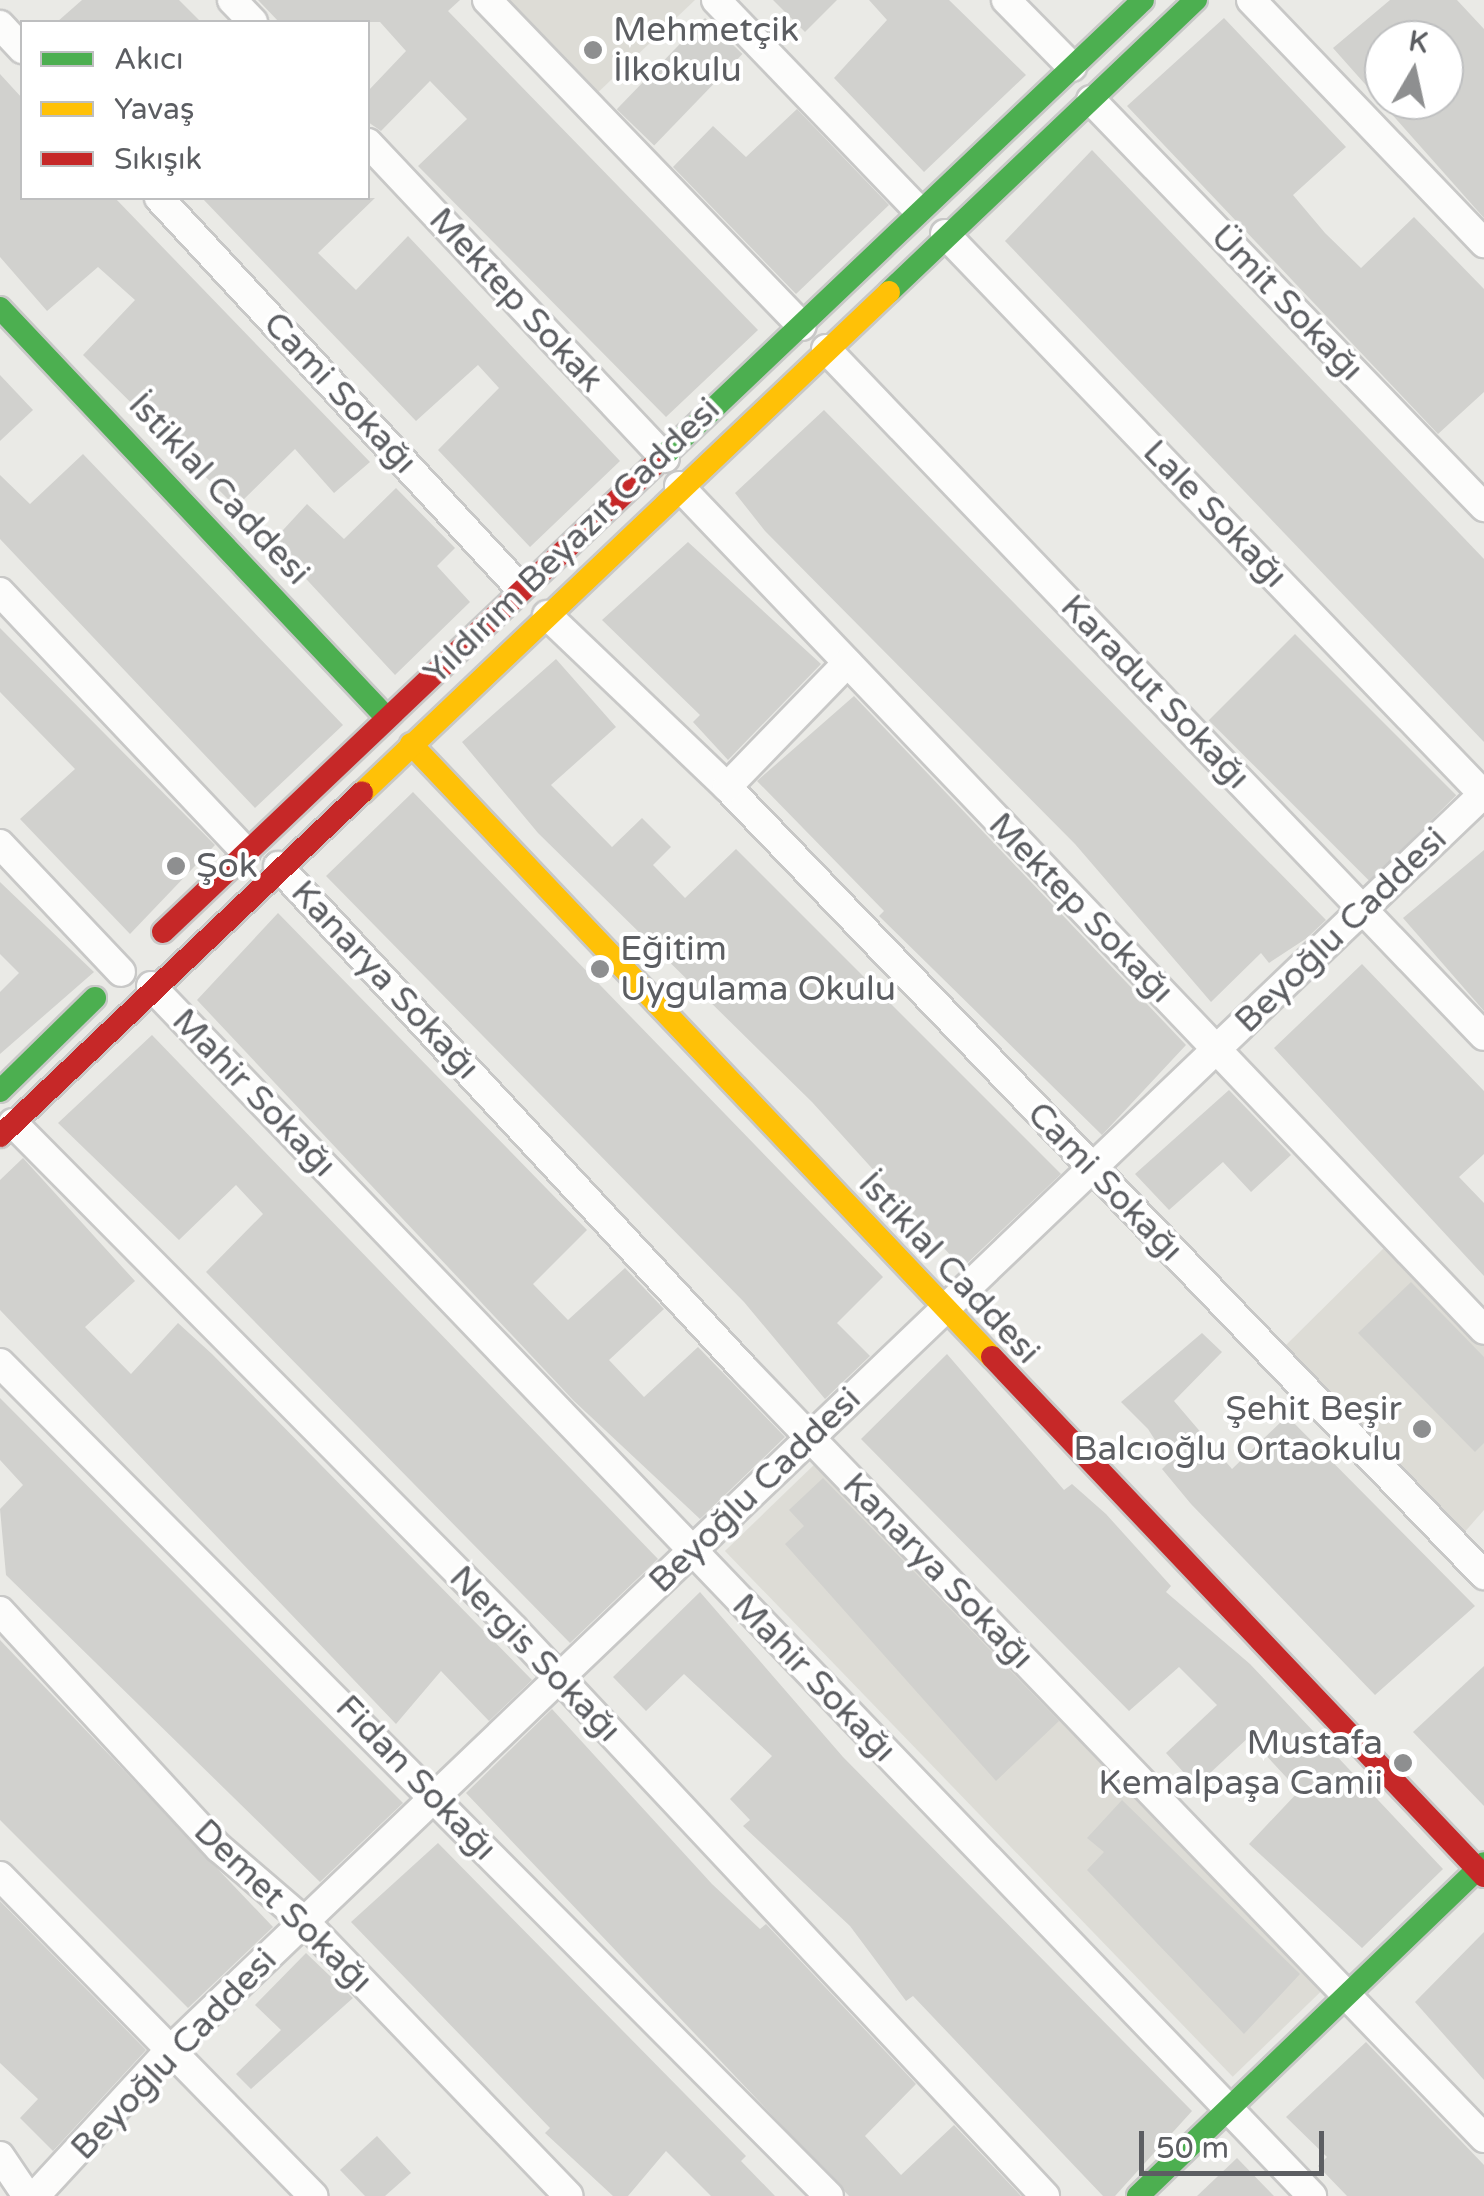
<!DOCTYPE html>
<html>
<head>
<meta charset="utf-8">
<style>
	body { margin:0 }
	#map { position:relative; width:1484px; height:2196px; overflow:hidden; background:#eaeae6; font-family:"Varela Round",sans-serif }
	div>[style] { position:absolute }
	.education>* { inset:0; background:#dddcd6; transform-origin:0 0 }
	.building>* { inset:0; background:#d1d1ce; transform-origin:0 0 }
	.roads { filter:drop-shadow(2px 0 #c8c8c7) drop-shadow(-2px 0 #c8c8c7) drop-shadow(0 2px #c8c8c7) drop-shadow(0 -2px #c8c8c7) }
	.street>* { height:28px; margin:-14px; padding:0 14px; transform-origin:14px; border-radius:14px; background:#fcfcfb }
	.fast>* { height:22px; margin:-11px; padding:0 11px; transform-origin:11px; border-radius:11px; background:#4caf50 }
	.slow>* { height:22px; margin:-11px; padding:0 11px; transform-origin:11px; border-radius:11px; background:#ffc107 }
	.jam>* { height:22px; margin:-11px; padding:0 11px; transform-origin:11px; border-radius:11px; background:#c62828 }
	.dots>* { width:28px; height:28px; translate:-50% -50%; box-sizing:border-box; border:5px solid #fff; border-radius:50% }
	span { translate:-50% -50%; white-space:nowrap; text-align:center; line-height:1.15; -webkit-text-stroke:8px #fff; paint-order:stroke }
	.poi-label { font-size:35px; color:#5c5e62 }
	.left { translate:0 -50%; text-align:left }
	.right { translate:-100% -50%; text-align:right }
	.street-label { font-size:35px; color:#5c5e62 }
	.legend { position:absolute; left:20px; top:20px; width:350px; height:180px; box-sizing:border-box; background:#fff; border:2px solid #bebfc0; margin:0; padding:12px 18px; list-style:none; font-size:30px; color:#5c5e62 }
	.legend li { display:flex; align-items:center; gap:20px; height:50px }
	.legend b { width:50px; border:2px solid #bebfc0 }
	.north { position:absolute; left:1364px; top:20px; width:100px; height:100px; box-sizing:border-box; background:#fff; border:2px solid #bebfc0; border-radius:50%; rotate:9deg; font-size:28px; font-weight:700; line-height:40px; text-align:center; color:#5c5e62 }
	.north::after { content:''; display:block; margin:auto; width:35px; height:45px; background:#8e8f90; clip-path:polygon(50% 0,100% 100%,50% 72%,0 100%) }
	.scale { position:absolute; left:1139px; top:2131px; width:185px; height:45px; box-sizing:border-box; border:5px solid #5c5e62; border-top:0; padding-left:12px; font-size:30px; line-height:35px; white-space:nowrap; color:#5c5e62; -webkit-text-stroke:8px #fff; paint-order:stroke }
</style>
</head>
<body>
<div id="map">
	<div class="education">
		<i style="clip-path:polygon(496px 0,695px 0,590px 100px)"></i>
		<i style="clip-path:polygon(1387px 1245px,1484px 1344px,1484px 1510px,1462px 1535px,1282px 1349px)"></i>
		<i style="left:817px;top:1462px;width:731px;height:128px;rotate:46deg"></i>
	</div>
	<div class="building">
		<i style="clip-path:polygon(82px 0,179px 0,201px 22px,57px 22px)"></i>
		<i style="clip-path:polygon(258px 0,460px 0,448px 11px,758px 330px,666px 417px,418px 166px,467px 119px,430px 81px,381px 131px,368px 122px,368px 91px,406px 51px,380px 22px,279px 22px)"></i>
		<i style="clip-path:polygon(773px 0,837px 0,805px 32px)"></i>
		<i style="clip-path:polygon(869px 0,949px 0,1026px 75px,924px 172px,834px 78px,887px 20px)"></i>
		<i style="clip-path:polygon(evenodd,1390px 0,1457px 0,1484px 29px,1484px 218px,1333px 48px,1390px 0,1384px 40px,1444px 40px,1444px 100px,1384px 100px,1384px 40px)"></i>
		<i style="left:705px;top:18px;width:52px;height:127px;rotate:44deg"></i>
		<i style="clip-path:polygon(1224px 18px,1346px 147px,1293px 195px,1325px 233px,1361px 268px,1414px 217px,1484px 289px,1484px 392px,1438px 434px,1127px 106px)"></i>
		<i style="clip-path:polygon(0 74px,22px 98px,22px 198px,115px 198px,370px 462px,334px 493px,295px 449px,236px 507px,83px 355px,135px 300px,98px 267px,47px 311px,0 257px)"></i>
		<i style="clip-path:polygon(797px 109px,889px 205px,796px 294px,673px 167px,713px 126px,746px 157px)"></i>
		<i style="clip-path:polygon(1092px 150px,1484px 559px,1484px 742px,1005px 241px)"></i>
		<i style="clip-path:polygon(202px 198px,375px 198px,318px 253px,356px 290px,408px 236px,620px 461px,530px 547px,438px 450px,499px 388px,478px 365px,416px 421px)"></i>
		<i style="clip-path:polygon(0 375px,33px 410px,0 441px)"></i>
		<i style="clip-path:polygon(824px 410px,1326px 920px,1307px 938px,1269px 963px,1261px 953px,1211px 1002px,1075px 844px,765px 531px,735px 493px)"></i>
		<i style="clip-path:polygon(83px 454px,343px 725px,255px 808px,0 539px,0 475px,30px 504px)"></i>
		<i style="clip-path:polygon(396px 488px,455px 548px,437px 566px,470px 602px,395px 675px,272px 542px,307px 504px,344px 539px)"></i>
		<i style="clip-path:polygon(688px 542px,821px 664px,728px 760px,693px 722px,700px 715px,602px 620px)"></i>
		<i style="clip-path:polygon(0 628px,215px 845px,130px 934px,20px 819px,75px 769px,0 692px)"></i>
		<i style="left:1295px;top:634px;width:228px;height:122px;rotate:45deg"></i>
		<i style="clip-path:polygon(556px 659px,616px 727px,551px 785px,612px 847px,642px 818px,671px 847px,653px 865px,685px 898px,736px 849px,1061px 1174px,962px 1268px,812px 1102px,538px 833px,462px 742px)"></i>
		<i style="clip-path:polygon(854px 696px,1186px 1045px,1102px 1135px,879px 916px,884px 911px,757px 781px)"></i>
		<i style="clip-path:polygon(413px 792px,883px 1277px,837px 1323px,870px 1356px,825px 1399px,744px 1302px,326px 876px)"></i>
		<i style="clip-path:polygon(1484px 850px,1484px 1011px,1403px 918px)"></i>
		<i style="clip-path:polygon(0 882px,94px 972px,0 1054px,0 992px,19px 973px,0 954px)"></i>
		<i style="clip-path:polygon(278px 913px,587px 1230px,533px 1284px,568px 1320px,625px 1268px,664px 1309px,609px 1360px,644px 1397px,698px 1347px,785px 1437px,700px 1519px,574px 1401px,197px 1000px)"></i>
		<i style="clip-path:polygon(1362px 964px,1484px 1091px,1484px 1154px,1459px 1177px,1484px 1203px,1484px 1276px,1274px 1048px)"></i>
		<i style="clip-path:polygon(152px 1035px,658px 1559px,570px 1643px,206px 1272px,263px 1214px,236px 1185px,179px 1240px,58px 1123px)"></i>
		<i style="clip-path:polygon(1229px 1090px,1291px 1155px,1251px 1192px,1223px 1162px,1169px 1210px,1135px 1174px)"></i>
		<i style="clip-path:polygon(23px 1158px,135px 1281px,85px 1327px,131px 1374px,178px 1323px,212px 1354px,532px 1680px,489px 1721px,441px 1671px,396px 1724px,0 1310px,0 1180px)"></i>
		<i style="clip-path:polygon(1411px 1282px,1484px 1357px,1484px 1443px,1475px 1452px,1358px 1333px)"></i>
		<i style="clip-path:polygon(1202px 1333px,1222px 1352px,1174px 1401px,1232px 1469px,1287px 1416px,1475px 1606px,1375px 1695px,1191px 1504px,1162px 1469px,1169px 1462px,1148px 1429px,1121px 1402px)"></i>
		<i style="clip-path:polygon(947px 1354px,1064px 1490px,1072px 1484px,1106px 1514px,1171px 1586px,1166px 1592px,1250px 1664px,1443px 1869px,1362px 1948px,1249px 1844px,1299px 1791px,1249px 1737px,1196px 1786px,1166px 1753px,1217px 1705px,1179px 1667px,1129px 1711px,861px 1439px)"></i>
		<i style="clip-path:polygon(0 1398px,403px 1803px,320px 1882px,6px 1575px,0 1509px,23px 1485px,0 1460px)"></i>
		<i style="clip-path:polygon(823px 1478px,1059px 1721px,996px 1781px,785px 1544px,804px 1526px,789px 1510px)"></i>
		<i style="clip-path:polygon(700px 1592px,843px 1757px,1192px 2111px,1115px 2196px,1103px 2196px,913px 1996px,906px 2001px,850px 1926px,743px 1826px,750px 1820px,730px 1799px,772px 1756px,684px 1674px,646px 1711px,613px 1677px)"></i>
		<i style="clip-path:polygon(0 1640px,273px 1927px,188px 2008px,0 1820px)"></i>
		<i style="clip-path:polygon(1484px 1666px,1484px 1806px,1413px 1732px)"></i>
		<i style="clip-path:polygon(552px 1709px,712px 1884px,760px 1929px,766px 1924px,916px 2084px,865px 2136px,901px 2175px,954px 2125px,1021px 2196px,849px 2196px,466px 1793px)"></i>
		<i style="clip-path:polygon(1122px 1800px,1300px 1974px,1244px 2034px,1087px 1870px,1104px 1852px,1087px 1838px)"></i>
		<i style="clip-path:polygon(438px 1843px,746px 2156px,741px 2161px,775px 2196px,711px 2196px,666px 2151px,628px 2196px,613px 2196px,545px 2133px,550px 2128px,351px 1922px)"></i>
		<i style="clip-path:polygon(0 1901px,146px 2050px,53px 2151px,20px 2118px,38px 2099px,0 2063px)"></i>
		<i style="clip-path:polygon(1484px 1932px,1484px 2080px,1415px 2002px)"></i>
		<i style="clip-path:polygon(306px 1953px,353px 1998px,251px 2089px,236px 2074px,281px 2030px,255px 2005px)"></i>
		<i style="clip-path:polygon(1366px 2042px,1484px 2165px,1484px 2196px,1347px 2196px,1318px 2166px,1327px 2157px,1286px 2117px)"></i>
		<i style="clip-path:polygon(377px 2136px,411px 2173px,385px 2196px,365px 2196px,340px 2170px)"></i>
		<i style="clip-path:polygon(1237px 2158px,1274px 2196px,1197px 2196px)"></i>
	</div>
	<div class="roads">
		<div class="street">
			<i style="left:232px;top:0;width:30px;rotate:46deg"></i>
			<i style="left:487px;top:0;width:453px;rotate:46deg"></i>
			<i style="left:716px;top:0;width:290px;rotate:46.1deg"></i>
			<i style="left:1006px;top:0;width:94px;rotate:45.4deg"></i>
			<i style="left:1251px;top:0;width:337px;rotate:46.2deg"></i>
			<i style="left:0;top:25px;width:33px;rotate:47deg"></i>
			<i style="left:1091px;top:100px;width:566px;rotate:46deg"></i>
			<i style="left:368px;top:143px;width:433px;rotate:46.7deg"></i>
			<i style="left:159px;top:198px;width:531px;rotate:47.21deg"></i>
			<i style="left:945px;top:234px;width:778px;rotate:46.15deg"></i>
			<i style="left:826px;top:349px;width:951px;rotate:46.24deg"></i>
			<i style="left:679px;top:486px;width:1166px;rotate:46.35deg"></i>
			<i style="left:0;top:592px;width:358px;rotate:46.6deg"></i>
			<i style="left:547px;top:615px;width:249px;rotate:43.7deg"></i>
			<i style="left:727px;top:787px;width:1093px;rotate:46.15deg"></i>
			<i style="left:727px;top:787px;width:173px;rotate:-45.9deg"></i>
			<i style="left:0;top:844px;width:176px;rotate:46.6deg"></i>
			<i style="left:278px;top:866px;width:687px;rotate:47.18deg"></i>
			<i style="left:745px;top:1370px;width:1066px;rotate:46.1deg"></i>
			<i style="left:151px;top:986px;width:1677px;rotate:46.18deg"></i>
			<i style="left:13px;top:1123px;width:712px;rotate:45.28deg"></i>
			<i style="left:514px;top:1629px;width:777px;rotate:46.88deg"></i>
			<i style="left:0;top:1363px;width:1175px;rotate:45.14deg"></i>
			<i style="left:0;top:1611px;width:323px;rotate:47.3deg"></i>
			<i style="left:219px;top:1848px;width:113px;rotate:40.7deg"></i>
			<i style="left:305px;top:1922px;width:380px;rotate:46.1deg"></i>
			<i style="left:0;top:1876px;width:448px;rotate:45.6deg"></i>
			<i style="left:0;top:2156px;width:48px;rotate:56deg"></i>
			<i style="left:35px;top:2196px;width:195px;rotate:-47.3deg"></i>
			<i style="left:167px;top:2053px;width:1823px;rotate:-43.73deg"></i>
		</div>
		<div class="fast">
			<i style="left:889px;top:292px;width:424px;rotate:-43.6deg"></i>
			<i style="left:0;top:308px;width:562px;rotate:46.66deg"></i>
			<i style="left:653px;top:466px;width:676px;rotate:-43.56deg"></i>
			<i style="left:0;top:1091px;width:133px;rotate:-44.4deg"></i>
			<i style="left:1138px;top:2196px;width:480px;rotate:-43.9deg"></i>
		</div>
		<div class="slow">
			<i style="left:411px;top:744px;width:845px;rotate:46.54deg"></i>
			<i style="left:362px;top:793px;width:727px;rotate:-43.55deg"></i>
		</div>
		<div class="jam">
			<i style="left:163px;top:932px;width:676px;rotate:-43.56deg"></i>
			<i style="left:0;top:1136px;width:499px;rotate:-43.5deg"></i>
			<i style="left:992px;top:1357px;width:715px;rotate:46.53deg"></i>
		</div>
	</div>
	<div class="dots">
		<i style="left:593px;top:50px;background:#8e8f90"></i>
		<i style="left:176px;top:866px;background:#8e8f90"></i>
		<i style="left:600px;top:969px;background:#8e8f90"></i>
		<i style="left:1422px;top:1429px;background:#8e8f90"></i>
		<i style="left:1403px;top:1763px;background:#8e8f90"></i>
	</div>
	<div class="poi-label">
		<span class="left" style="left:613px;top:50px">Mehmetçik<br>İlkokulu</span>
		<span class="left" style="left:196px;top:866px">Şok</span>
		<span class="left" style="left:620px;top:969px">Eğitim<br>Uygulama Okulu</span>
		<span class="right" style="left:1402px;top:1429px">Şehit Beşir<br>Balcıoğlu Ortaokulu</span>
		<span class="right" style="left:1383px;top:1763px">Mustafa<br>Kemalpaşa Camii</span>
	</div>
	<div class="street-label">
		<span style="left:516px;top:300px;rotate:47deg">Mektep Sokak</span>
		<span style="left:1287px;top:303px;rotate:46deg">Ümit Sokağı</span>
		<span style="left:340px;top:393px;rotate:47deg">Cami Sokağı</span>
		<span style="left:219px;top:489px;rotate:47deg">İstiklal Caddesi</span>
		<span style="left:1215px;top:514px;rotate:46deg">Lale Sokağı</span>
		<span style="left:572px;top:541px;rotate:-44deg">Yıldırım Beyazıt Caddesi</span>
		<span style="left:1155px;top:692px;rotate:46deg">Karadut Sokağı</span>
		<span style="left:1081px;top:908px;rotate:46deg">Mektep Sokağı</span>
		<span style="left:1341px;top:930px;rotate:-44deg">Beyoğlu Caddesi</span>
		<span style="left:385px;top:980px;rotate:47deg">Kanarya Sokağı</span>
		<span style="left:254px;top:1093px;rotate:46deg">Mahir Sokağı</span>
		<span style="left:1105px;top:1182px;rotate:46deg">Cami Sokağı</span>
		<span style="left:949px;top:1268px;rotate:47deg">İstiklal Caddesi</span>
		<span style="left:755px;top:1490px;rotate:-44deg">Beyoğlu Caddesi</span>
		<span style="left:938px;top:1571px;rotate:46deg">Kanarya Sokağı</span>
		<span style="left:535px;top:1654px;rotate:46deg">Nergis Sokağı</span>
		<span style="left:814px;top:1678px;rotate:46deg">Mahir Sokağı</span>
		<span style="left:416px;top:1778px;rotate:46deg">Fidan Sokağı</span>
		<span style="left:283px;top:1906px;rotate:44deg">Demet Sokağı</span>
		<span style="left:174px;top:2054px;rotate:-46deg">Beyoğlu Caddesi</span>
	</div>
	<ul class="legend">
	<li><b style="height:12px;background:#4caf50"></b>Akıcı</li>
	<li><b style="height:12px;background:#ffc107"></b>Yavaş</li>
	<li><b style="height:12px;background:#c62828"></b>Sıkışık</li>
	</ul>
	<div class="north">K</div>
	<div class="scale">50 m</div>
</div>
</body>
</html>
